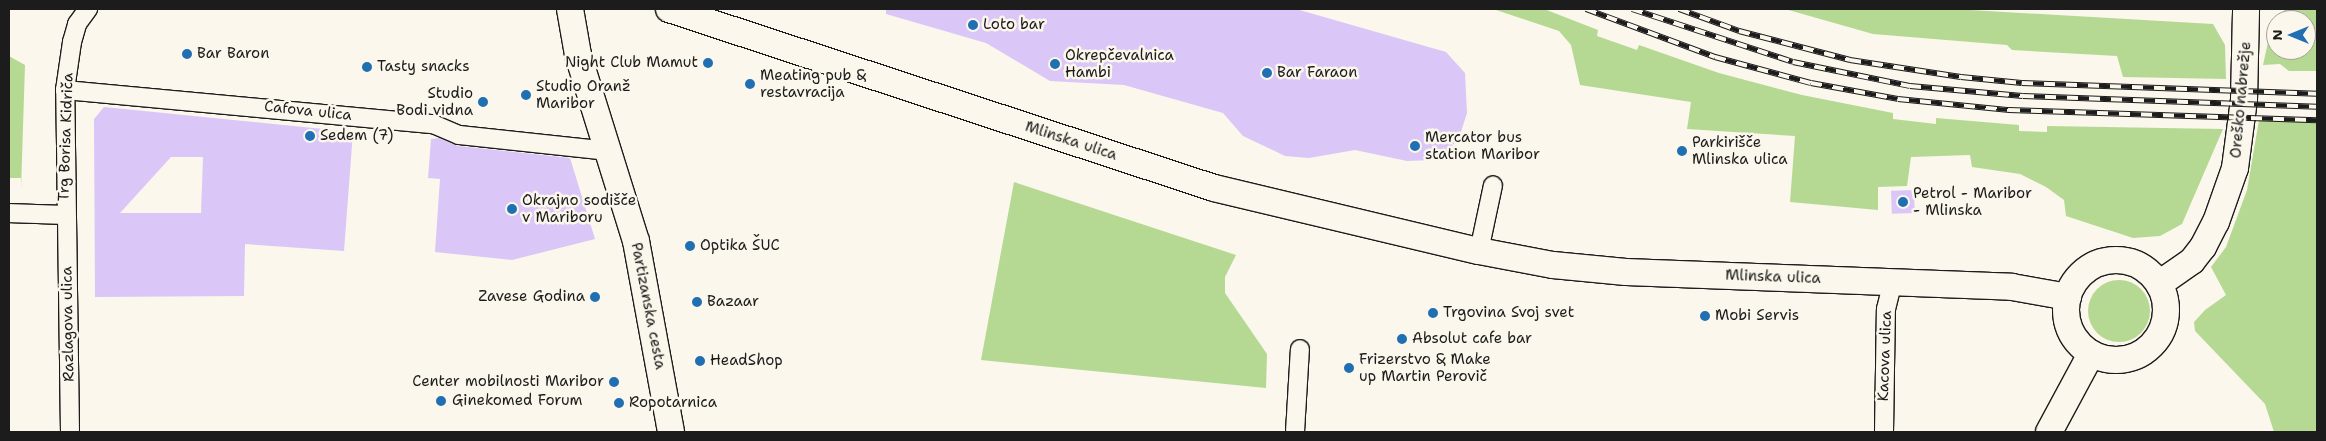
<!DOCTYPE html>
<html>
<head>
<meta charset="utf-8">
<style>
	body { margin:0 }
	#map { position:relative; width:2326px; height:441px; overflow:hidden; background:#fbf7ec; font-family:"Shantell Sans",sans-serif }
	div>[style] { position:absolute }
	.green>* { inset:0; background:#b5d993 }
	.round { border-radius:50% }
	.building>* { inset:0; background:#dac6f7; transform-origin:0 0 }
	.roads { filter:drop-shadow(1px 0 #1c1c1c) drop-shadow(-1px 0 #1c1c1c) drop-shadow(0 1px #1c1c1c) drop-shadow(0 -1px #1c1c1c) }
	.street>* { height:18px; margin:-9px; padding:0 9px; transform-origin:9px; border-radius:9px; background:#fbf7ec }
	.secondary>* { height:26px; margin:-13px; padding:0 13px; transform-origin:13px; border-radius:13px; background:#fbf7ec }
	.secondary>.ring { margin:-13px; padding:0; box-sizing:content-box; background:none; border:26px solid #fbf7ec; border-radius:50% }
	.rail>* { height:5.5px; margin-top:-2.75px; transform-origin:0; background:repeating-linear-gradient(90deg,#fbf7ec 0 11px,#1c1c1c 0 22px); box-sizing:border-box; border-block:1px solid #1c1c1c }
	.dots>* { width:14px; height:14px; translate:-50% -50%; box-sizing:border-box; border:2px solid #fbf7ec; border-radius:50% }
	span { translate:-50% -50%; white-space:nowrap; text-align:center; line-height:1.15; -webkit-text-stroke:5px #fbf7ec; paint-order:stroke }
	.poi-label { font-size:15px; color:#1c1c1c }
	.left { translate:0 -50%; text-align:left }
	.right { translate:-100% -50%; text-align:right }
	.street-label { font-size:15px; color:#1c1c1c }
	.frame { position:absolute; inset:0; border:10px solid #1c1c1c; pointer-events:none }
	.north { position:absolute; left:2266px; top:10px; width:50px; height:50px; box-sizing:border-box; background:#fbf7ec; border:1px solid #a29f99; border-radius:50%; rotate:270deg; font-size:14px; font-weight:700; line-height:20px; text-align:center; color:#1c1c1c }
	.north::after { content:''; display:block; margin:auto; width:18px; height:22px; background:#1f6fb2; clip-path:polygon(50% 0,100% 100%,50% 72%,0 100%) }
</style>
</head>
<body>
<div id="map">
	<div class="green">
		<i style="clip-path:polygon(1493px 9px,1544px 9px,1598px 30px,1597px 36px,1637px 50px,1639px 45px,1719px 73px,1802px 95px,1893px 113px,1893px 119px,1936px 124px,1936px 118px,2019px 125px,2019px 131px,2047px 132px,2047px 126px,2223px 129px,2182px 224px,2160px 236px,2133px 238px,2066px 216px,2064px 200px,2046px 187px,2020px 174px,1972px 167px,1970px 155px,1911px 157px,1907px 186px,1878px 187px,1878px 210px,1790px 202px,1795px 136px,1687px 129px,1691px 102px,1580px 85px,1571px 45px,1559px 31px)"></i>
		<i style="clip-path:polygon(1785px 9px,1953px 9px,2213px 24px,2225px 45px,2226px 79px,2123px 77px,2117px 56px,2012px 50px,2007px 45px,1873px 34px)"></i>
		<i style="clip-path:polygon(evenodd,2284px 9px,2317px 9px,2317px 71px,2289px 71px,2280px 64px,2263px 65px,2273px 19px,2284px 19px,2284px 9px,2276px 20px,2306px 20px,2306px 50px,2276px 50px,2276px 20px)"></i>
		<i style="clip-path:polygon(9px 56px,25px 65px,21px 190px,21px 178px,9px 178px)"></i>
		<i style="clip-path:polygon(2259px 120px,2317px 121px,2317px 432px,2274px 432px,2265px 404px,2195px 331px,2194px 322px,2205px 310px,2226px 295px,2211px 267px,2226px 247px,2247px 190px)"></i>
		<i style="clip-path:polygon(1014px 182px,1236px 255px,1225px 277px,1225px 293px,1267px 354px,1266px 388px,981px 360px)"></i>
		<i class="round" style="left:2088px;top:280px;width:62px;height:62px"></i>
	</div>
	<div class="building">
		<i style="clip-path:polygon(886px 9px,1296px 9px,1446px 52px,1465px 73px,1467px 113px,1459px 138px,1444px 155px,1432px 160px,1407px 161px,1355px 150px,1309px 158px,1285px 156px,1243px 136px,1223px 113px,1124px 85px,1050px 81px,986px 43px,886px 14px)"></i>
		<i style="clip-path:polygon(evenodd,104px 107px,353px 132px,344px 251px,245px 244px,244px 296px,95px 297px,94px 119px,104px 107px,171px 157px,203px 157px,201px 213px,120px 213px,171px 157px)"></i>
		<i style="clip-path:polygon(439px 138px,458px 146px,570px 158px,595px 239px,512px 260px,435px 252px,440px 179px,428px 178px,431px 139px)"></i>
		<i style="left:1914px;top:190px;width:23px;height:23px;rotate:88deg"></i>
	</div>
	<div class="roads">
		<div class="street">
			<i style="left:65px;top:90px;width:370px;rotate:5.3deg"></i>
			<i style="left:433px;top:124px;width:28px;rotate:23deg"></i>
			<i style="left:459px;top:135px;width:151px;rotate:6.1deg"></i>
			<i style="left:9px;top:213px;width:55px;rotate:2.1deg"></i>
			<i style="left:1479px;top:251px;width:67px;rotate:-78deg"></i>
			<i style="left:70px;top:432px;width:342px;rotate:-90.8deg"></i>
			<i style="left:65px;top:90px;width:49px;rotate:-81.7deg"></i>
			<i style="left:72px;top:42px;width:19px;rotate:-74deg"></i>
			<i style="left:77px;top:24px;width:19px;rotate:-54deg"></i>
			<i style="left:1295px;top:432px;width:83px;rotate:-86.6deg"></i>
			<i style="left:1884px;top:432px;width:123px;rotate:-89.1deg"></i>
			<i style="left:1886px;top:309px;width:29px;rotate:-76deg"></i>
		</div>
		<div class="secondary">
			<i style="left:570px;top:9px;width:47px;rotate:80.1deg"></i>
			<i style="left:578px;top:55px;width:195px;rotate:72.7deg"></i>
			<i style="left:636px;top:241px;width:194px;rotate:79.6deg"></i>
			<i style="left:669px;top:9px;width:574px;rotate:18.18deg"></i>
			<i style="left:1214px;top:188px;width:272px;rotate:13.4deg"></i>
			<i style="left:1479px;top:251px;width:75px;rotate:10.7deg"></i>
			<i style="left:1553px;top:265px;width:73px;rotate:5.5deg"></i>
			<i style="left:1626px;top:272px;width:386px;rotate:2.2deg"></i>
			<i style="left:2012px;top:287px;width:57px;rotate:10.1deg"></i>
			<i class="ring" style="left:2066px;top:260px;width:74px;height:74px"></i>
			<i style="left:2159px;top:284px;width:40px;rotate:-34.9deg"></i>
			<i style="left:2192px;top:261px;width:18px;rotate:-52deg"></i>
			<i style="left:2203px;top:247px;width:28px;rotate:-63deg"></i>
			<i style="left:2216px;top:222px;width:57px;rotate:-70.6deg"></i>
			<i style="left:2235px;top:168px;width:69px;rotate:-82.5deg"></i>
			<i style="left:2244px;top:100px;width:91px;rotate:-88.7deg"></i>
			<i style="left:2049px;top:432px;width:89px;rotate:-61.7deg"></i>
		</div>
	</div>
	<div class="rail">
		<i style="left:1586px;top:9px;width:138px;rotate:20.4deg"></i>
		<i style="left:1715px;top:57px;width:99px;rotate:15.2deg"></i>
		<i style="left:1811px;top:83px;width:88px;rotate:10.4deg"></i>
		<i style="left:1898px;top:99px;width:112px;rotate:5.7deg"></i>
		<i style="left:2009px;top:110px;width:308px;rotate:1.9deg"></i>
		<i style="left:1632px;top:9px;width:169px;rotate:18.2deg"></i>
		<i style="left:1793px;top:62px;width:119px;rotate:11.6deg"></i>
		<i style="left:1910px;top:86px;width:113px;rotate:5.1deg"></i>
		<i style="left:2023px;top:96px;width:294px;rotate:2.1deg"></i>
		<i style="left:1679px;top:9px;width:64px;rotate:20.1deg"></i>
		<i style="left:1739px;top:31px;width:115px;rotate:14.6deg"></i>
		<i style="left:1850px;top:60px;width:112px;rotate:8.7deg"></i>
		<i style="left:1961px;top:77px;width:61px;rotate:5.6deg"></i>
		<i style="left:2022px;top:83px;width:295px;rotate:2.1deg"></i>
	</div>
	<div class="dots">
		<i style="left:973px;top:25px;background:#1f6fb2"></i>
		<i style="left:187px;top:54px;background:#1f6fb2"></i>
		<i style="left:708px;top:63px;background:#1f6fb2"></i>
		<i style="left:1055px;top:64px;background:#1f6fb2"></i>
		<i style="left:367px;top:67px;background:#1f6fb2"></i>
		<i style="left:1267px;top:73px;background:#1f6fb2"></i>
		<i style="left:750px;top:84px;background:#1f6fb2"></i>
		<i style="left:526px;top:95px;background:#1f6fb2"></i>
		<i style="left:483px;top:102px;background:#1f6fb2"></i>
		<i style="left:310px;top:136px;background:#1f6fb2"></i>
		<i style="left:1415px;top:146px;background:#1f6fb2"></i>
		<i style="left:1682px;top:151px;background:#1f6fb2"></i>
		<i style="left:1903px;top:202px;background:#1f6fb2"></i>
		<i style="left:512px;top:209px;background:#1f6fb2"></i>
		<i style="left:690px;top:246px;background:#1f6fb2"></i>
		<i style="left:595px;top:297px;background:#1f6fb2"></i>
		<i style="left:697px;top:302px;background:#1f6fb2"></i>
		<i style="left:1433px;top:313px;background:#1f6fb2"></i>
		<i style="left:1705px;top:316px;background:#1f6fb2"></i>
		<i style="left:1402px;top:339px;background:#1f6fb2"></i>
		<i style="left:700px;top:361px;background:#1f6fb2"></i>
		<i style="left:1349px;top:368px;background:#1f6fb2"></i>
		<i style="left:614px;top:382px;background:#1f6fb2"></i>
		<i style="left:441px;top:401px;background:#1f6fb2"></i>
		<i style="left:619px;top:403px;background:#1f6fb2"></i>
	</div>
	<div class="poi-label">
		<span class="left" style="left:983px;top:25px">Loto bar</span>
		<span class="left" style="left:197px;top:54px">Bar Baron</span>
		<span class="left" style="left:1065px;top:64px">Okrepčevalnica<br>Hambi</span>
		<span class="right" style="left:698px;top:63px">Night Club Mamut</span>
		<span class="left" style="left:377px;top:67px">Tasty snacks</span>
		<span class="left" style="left:1277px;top:73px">Bar Faraon</span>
		<span class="left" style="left:760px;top:84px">Meating pub &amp;<br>restavracija</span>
		<span class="left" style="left:536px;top:95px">Studio Oranž<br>Maribor</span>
		<span class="right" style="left:473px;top:102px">Studio<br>Bodi vidna</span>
		<span class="left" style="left:320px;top:136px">Sedem (7)</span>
		<span class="left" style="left:1425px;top:146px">Mercator bus<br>station Maribor</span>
		<span class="left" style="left:1692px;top:151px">Parkirišče<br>Mlinska ulica</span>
		<span class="left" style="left:1913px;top:202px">Petrol - Maribor<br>- Mlinska</span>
		<span class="left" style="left:522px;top:209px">Okrajno sodišče<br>v Mariboru</span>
		<span class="left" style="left:700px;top:246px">Optika ŠUC</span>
		<span class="right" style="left:585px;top:297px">Zavese Godina</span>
		<span class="left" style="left:707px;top:302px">Bazaar</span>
		<span class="left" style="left:1443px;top:313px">Trgovina Svoj svet</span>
		<span class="left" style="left:1715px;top:316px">Mobi Servis</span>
		<span class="left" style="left:1412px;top:339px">Absolut cafe bar</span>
		<span class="left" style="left:1359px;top:368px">Frizerstvo &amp; Make<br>up Martin Perovič</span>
		<span class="left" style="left:710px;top:361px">HeadShop</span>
		<span class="right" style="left:604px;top:382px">Center mobilnosti Maribor</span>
		<span class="left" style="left:452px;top:401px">Ginekomed Forum</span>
		<span class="left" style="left:629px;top:403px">Ropotarnica</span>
	</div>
	<div class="street-label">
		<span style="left:2241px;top:100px;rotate:-85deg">Oreško nabrežje</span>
		<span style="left:308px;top:111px;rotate:6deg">Cafova ulica</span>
		<span style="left:66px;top:137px;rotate:-88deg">Trg Borisa Kidriča</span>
		<span style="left:1071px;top:141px;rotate:18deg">Mlinska ulica</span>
		<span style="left:1773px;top:277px;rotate:2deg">Mlinska ulica</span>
		<span style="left:648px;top:306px;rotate:79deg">Partizanska cesta</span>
		<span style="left:68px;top:324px;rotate:-91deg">Razlagova ulica</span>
		<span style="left:1885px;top:356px;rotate:-88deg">Kacova ulica</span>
	</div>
	<div class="frame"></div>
	<div class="north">N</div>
</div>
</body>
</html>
